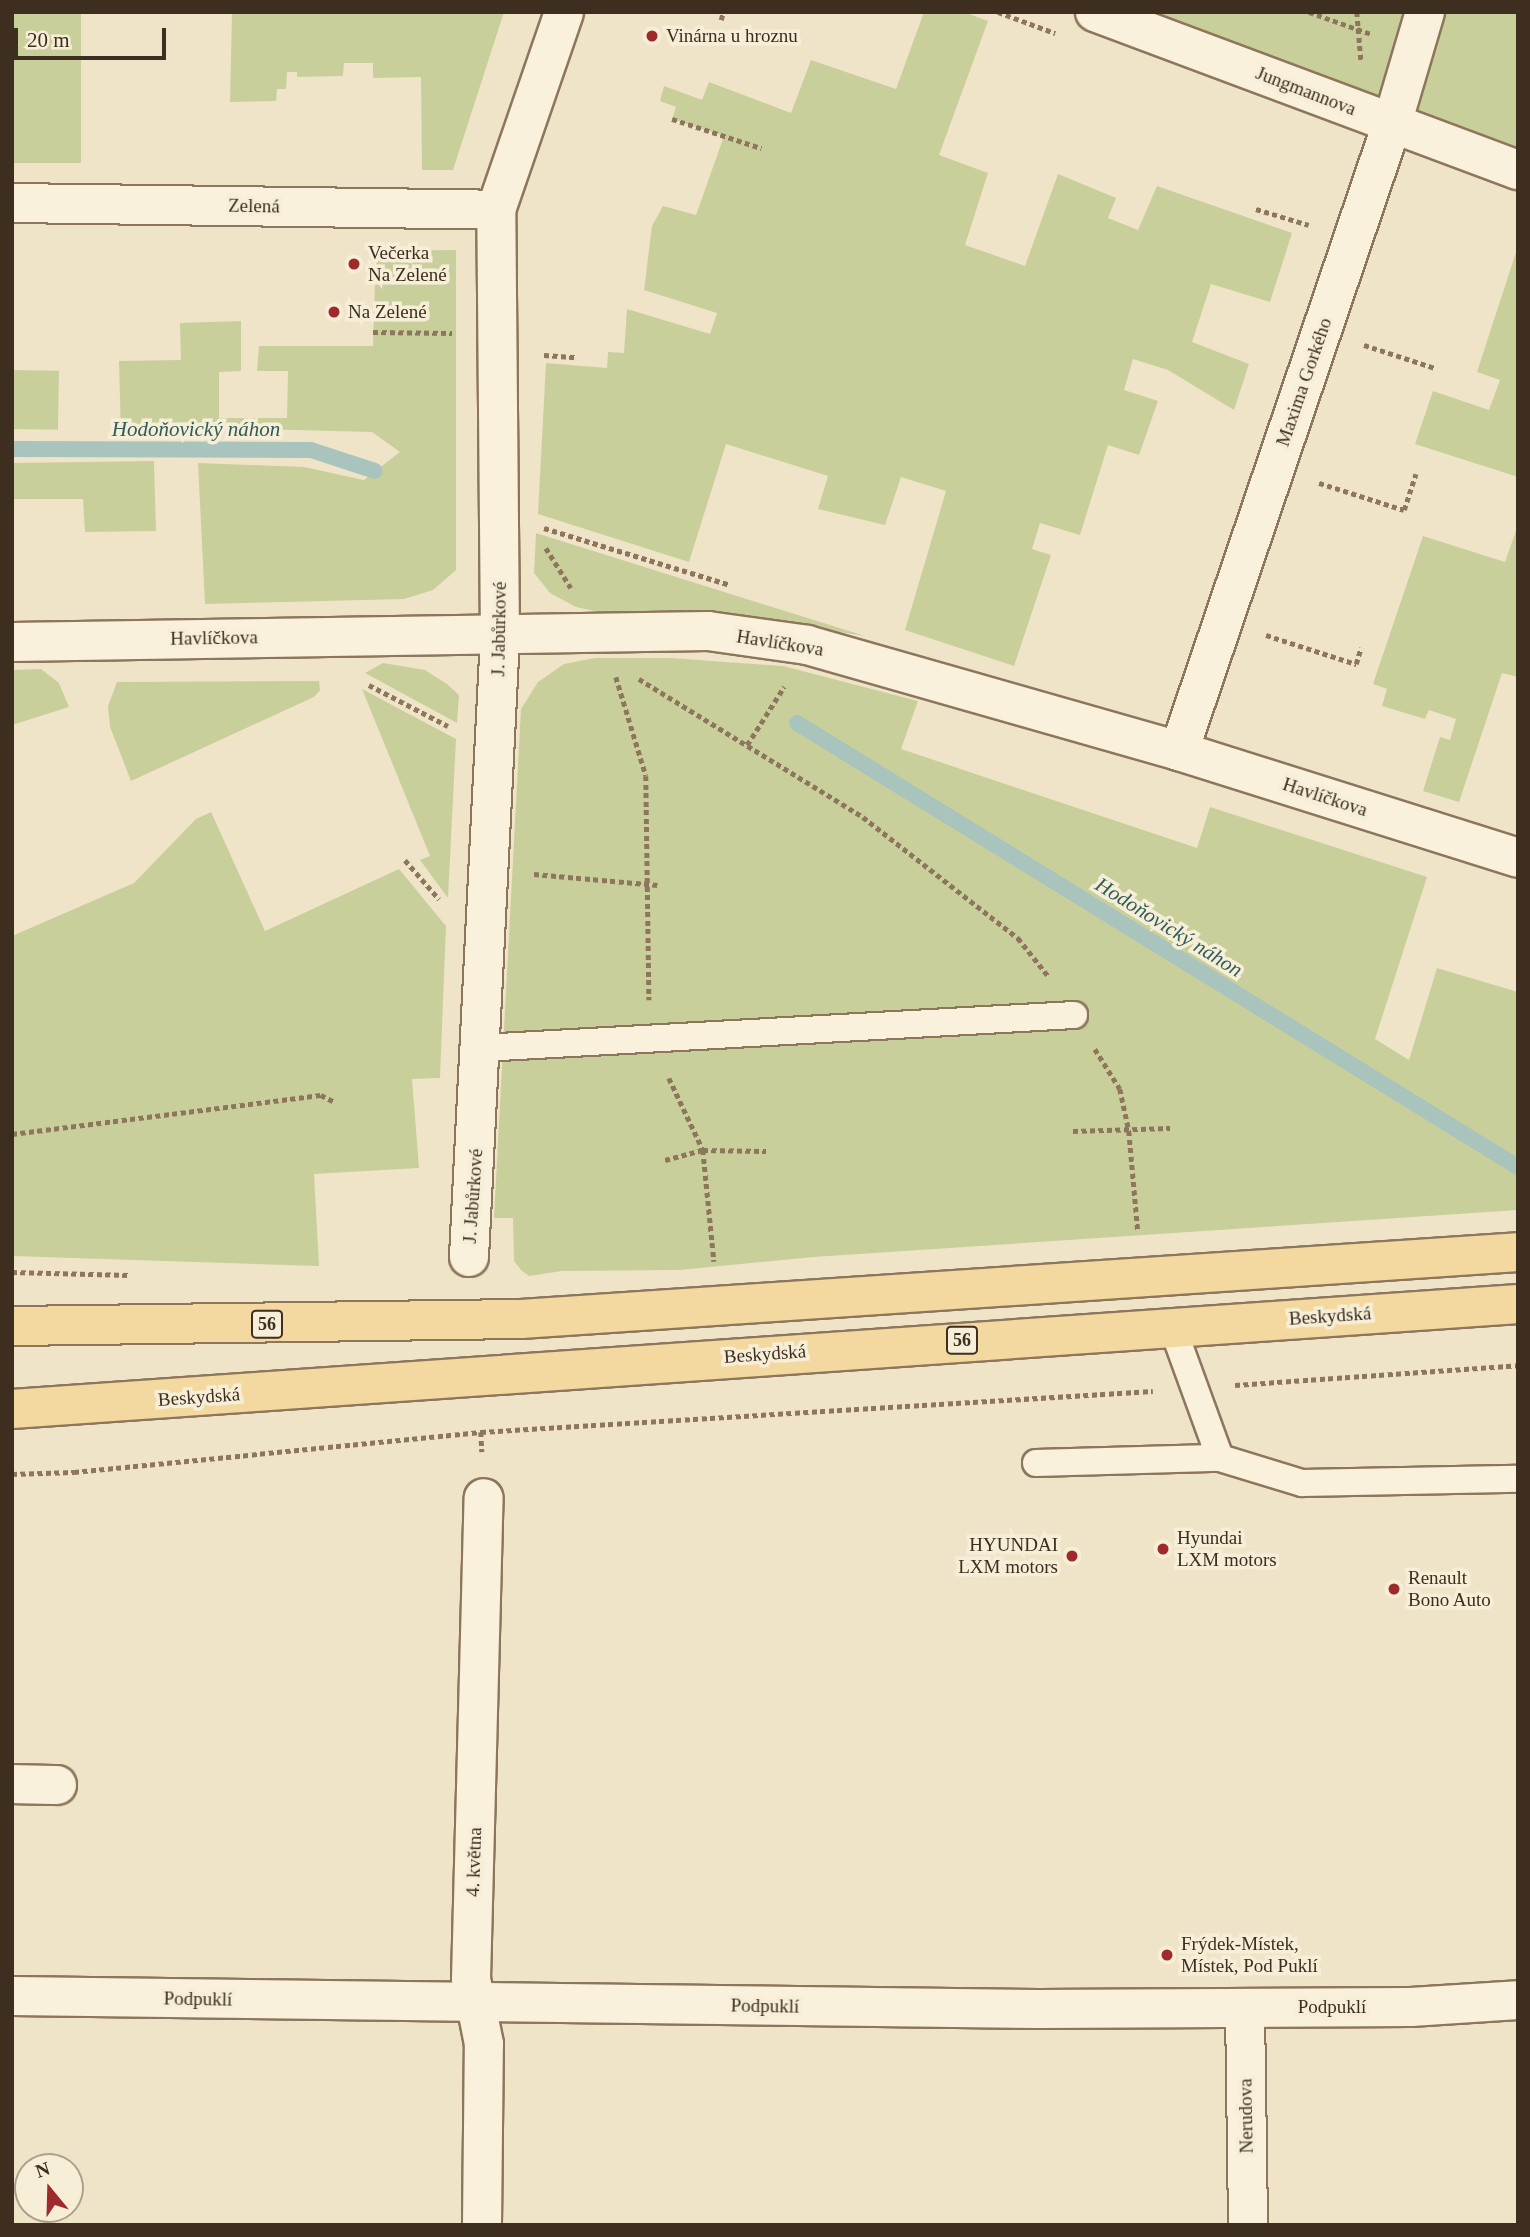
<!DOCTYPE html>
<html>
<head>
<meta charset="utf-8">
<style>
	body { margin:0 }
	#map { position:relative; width:1530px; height:2237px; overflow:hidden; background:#f0e4c8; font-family:"Times New Roman",serif }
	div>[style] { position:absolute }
	.green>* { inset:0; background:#c9cf9b; transform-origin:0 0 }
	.stream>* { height:16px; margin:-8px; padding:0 8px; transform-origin:8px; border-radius:8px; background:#a9c4bc }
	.path>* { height:4.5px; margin-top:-2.25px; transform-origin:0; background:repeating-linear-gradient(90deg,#8d765c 0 5px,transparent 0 8.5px) }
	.roads { filter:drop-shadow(2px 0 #8d765c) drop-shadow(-2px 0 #8d765c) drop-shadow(0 2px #8d765c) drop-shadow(0 -2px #8d765c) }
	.lane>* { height:26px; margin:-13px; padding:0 13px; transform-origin:13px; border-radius:13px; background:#faf1dc }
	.street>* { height:38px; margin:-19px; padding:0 19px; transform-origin:19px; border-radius:19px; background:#faf1dc }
	.secondary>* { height:38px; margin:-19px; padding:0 19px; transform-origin:19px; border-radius:19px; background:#faf1dc }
	.primary>* { height:38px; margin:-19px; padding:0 19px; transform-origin:19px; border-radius:19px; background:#f3d9a0 }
	.dots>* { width:19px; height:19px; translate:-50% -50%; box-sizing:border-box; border:4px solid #f7eed8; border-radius:50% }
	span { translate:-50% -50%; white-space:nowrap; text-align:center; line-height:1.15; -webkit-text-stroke:7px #f7eed8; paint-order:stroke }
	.shield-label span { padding:2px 5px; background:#f7eed8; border:2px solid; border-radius:5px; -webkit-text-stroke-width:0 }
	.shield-label { font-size:18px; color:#3d2e20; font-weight:700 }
	.poi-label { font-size:19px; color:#3d2e20 }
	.left { translate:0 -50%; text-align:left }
	.right { translate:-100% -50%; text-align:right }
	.street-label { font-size:19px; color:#3d2e20 }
	.water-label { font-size:21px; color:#2f5d5a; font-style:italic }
	.frame { position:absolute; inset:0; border:14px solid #3d2e20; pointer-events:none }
	.north { position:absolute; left:14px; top:2153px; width:70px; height:70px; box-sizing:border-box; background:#f7eed8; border:2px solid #ada18e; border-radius:50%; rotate:341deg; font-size:19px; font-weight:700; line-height:28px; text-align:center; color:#3d2e20 }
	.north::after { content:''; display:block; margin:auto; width:24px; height:32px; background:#9e2a2b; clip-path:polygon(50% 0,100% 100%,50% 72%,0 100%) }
	.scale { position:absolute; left:14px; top:28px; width:152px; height:32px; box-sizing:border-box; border:4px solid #3d2e20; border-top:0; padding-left:9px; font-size:21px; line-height:24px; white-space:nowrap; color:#3d2e20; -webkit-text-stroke:5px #f7eed8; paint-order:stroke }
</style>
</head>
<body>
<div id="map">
	<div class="green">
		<i style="left:12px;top:12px;width:69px;height:151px"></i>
		<i style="clip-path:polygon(232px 12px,504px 12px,453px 170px,422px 170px,421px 77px,373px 78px,373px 63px,344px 63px,343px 76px,297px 77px,297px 72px,287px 72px,286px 89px,277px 89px,276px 101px,230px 102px)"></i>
		<i style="clip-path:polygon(924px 12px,964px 12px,988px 21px,939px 155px,988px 173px,965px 245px,1025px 266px,1058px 174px,1116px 198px,1108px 218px,1138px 230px,1157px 186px,1292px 233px,1270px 302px,1211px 284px,1192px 342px,1249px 364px,1234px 410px,1168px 370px,1133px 359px,1124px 390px,1158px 401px,1139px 455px,1108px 445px,1080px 535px,1040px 523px,1032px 549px,1051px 555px,1014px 666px,905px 630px,946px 491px,901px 477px,885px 525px,818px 509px,828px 476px,726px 444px,689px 562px,538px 514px,546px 363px,607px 368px,608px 352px,624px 353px,627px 309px,710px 334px,717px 313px,644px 290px,652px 226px,663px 206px,696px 215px,724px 136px,672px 119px,676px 107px,660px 101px,664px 86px,702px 100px,709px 82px,791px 113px,811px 60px,896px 89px)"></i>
		<i style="clip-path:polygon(1146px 12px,1518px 12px,1518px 147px)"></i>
		<i style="clip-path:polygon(1518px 246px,1518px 477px,1415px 444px,1433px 391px,1489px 410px,1500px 380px,1477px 372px)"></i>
		<i style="clip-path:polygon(456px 250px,456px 570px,433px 590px,404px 599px,205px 604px,198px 463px,304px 467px,364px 480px,400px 452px,372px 432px,254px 429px,121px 437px,119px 361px,181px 360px,180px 323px,241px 321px,241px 371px,219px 372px,219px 418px,287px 418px,288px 371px,257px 371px,259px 346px,373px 346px,376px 251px)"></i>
		<i style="left:12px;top:370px;width:47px;height:59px;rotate:1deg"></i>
		<i style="clip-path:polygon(154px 461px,156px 531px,85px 532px,83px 499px,12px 499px,12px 463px)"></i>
		<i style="clip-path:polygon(1518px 525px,1518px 677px,1502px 673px,1459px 802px,1423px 791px,1440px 737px,1450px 740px,1456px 719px,1429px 710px,1425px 719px,1382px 706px,1387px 689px,1373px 684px,1423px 536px,1505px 562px)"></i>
		<i style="clip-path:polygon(536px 533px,865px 636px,724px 614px,599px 612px,576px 607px,550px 593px,534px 573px)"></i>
		<i style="clip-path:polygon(671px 658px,783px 666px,918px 701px,901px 749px,1197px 848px,1210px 807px,1427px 877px,1375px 1039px,1409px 1060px,1437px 968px,1518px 992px,1518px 1210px,814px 1257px,679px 1270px,562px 1271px,529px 1276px,521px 1270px,514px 1261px,513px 1218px,494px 1218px,521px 709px,538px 682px,564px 664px,595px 658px)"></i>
		<i style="clip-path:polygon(383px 663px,425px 670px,447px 684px,459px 695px,457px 723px,365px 673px)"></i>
		<i style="clip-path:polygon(41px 669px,59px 683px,69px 707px,12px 725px,12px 670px)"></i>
		<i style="clip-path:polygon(319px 681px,320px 690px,314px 697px,131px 781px,110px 727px,108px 706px,117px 682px)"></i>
		<i style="clip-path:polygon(362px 689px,456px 739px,448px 898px,420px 860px,430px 856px)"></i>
		<i style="clip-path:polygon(211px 812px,265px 931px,399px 869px,446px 926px,440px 1078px,412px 1079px,419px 1168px,314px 1174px,319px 1266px,12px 1256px,12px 936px,134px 883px,196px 819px)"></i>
	</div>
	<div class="stream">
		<i style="left:12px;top:449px;width:299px;rotate:0.2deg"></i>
		<i style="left:311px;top:450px;width:67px;rotate:18.2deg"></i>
		<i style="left:797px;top:723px;width:847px;rotate:31.63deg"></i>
	</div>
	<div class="path">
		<i style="left:998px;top:12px;width:61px;rotate:20.2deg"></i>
		<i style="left:1309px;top:12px;width:66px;rotate:19.5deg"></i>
		<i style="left:1357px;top:12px;width:48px;rotate:85.2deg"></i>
		<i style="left:721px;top:20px;width:8px;rotate:-76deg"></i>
		<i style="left:672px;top:119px;width:94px;rotate:18deg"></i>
		<i style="left:1256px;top:209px;width:55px;rotate:16.8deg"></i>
		<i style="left:373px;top:332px;width:79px;rotate:0.7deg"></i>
		<i style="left:1364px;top:345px;width:75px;rotate:17.9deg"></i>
		<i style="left:544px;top:355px;width:32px;rotate:4deg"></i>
		<i style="left:1319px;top:483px;width:89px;rotate:17.6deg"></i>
		<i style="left:1404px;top:510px;width:38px;rotate:-72deg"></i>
		<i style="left:544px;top:528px;width:195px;rotate:17deg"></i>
		<i style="left:546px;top:548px;width:47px;rotate:58deg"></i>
		<i style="left:1266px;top:635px;width:95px;rotate:17.9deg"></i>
		<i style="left:1356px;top:664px;width:17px;rotate:-73deg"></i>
		<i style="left:616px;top:677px;width:103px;rotate:73.1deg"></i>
		<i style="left:646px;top:776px;width:224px;rotate:89.2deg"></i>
		<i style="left:639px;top:679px;width:263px;rotate:31.6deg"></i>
		<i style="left:863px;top:817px;width:197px;rotate:38deg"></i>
		<i style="left:1018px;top:938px;width:50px;rotate:51.5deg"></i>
		<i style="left:369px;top:685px;width:89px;rotate:27.4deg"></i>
		<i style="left:747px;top:745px;width:69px;rotate:-57.5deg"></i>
		<i style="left:405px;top:860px;width:52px;rotate:48.9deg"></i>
		<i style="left:534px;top:874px;width:124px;rotate:5.1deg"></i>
		<i style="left:1095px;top:1049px;width:47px;rotate:58deg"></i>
		<i style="left:1120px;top:1089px;width:43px;rotate:77.9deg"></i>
		<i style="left:1129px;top:1131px;width:100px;rotate:84.9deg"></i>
		<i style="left:669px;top:1078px;width:80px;rotate:64.7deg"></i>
		<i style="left:703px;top:1150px;width:112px;rotate:84.3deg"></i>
		<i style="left:1073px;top:1131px;width:97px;rotate:-1.8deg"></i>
		<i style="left:12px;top:1134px;width:311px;rotate:-7.2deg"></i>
		<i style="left:321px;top:1095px;width:16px;rotate:27deg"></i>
		<i style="left:665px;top:1160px;width:39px;rotate:-15deg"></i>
		<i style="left:703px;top:1150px;width:63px;rotate:0.9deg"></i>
		<i style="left:12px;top:1272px;width:118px;rotate:1.5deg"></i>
		<i style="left:1235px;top:1385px;width:284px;rotate:-4deg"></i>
		<i style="left:481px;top:1432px;width:20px;rotate:87deg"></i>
		<i style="left:12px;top:1474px;width:62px;rotate:-1.8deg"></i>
		<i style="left:74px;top:1472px;width:409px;rotate:-5.6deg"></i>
		<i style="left:481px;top:1432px;width:673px;rotate:-3.49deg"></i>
	</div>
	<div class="roads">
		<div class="lane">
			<i style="left:482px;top:1048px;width:593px;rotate:-3.19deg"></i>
			<i style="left:1172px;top:1326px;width:140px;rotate:70deg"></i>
			<i style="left:1220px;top:1458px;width:86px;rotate:17deg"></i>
			<i style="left:1302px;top:1483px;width:216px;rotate:-1.1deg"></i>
			<i style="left:1036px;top:1463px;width:184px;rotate:-1.6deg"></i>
		</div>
		<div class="street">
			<i style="left:1095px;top:12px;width:452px;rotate:20.5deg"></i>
			<i style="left:12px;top:203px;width:484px;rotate:0.8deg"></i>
			<i style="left:12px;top:642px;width:696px;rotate:-0.91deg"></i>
			<i style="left:708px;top:631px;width:100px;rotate:8deg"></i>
			<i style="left:807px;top:645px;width:387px;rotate:15.9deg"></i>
			<i style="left:1179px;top:751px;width:355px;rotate:17.5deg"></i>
			<i style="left:1179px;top:751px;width:662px;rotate:-71.24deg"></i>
			<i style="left:1392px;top:124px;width:117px;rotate:-73.6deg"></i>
			<i style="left:469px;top:1257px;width:621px;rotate:-87.14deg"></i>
			<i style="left:500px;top:637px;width:427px;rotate:-90.5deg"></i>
			<i style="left:496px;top:210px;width:209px;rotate:-71deg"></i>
			<i style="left:12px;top:1784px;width:45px;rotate:1.3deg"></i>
			<i style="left:1245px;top:2008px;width:217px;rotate:89.2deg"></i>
			<i style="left:482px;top:2225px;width:181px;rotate:-89.4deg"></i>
			<i style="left:484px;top:2044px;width:66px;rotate:-101.3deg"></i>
			<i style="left:471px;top:1979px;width:481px;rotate:-88.5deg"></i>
		</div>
		<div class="secondary">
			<i style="left:12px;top:1996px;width:1027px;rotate:0.73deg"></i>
			<i style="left:1039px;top:2009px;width:372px;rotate:-0.3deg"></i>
			<i style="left:1411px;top:2007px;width:107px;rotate:-3.7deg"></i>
		</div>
		<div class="primary">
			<i style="left:12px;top:1326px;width:509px;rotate:-0.79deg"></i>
			<i style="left:521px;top:1319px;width:999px;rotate:-3.84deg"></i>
			<i style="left:12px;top:1409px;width:1510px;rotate:-3.99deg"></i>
		</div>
	</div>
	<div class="dots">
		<i style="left:652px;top:36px;background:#9e2a2b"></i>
		<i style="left:354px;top:264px;background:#9e2a2b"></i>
		<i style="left:334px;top:312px;background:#9e2a2b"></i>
		<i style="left:1163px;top:1549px;background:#9e2a2b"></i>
		<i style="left:1072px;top:1556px;background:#9e2a2b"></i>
		<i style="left:1394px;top:1589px;background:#9e2a2b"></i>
		<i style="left:1167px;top:1955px;background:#9e2a2b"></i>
	</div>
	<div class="shield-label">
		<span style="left:267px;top:1324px">56</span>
		<span style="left:962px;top:1340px">56</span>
	</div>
	<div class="poi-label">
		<span class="left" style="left:666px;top:36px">Vinárna u hroznu</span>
		<span class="left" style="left:368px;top:264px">Večerka<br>Na Zelené</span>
		<span class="left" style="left:348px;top:312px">Na Zelené</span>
		<span class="left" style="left:1177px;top:1549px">Hyundai<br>LXM motors</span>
		<span class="right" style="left:1058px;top:1556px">HYUNDAI<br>LXM motors</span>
		<span class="left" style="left:1408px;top:1589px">Renault<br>Bono Auto</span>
		<span class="left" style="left:1181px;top:1955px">Frýdek-Místek,<br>Místek, Pod Puklí</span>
	</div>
	<div class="street-label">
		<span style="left:1306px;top:91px;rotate:21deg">Jungmannova</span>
		<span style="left:254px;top:206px;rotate:1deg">Zelená</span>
		<span style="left:1304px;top:382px;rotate:-71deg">Maxima Gorkého</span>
		<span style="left:499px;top:629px;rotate:-89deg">J. Jabůrkové</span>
		<span style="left:214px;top:638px;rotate:-1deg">Havlíčkova</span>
		<span style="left:780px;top:643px;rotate:9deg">Havlíčkova</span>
		<span style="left:1325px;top:797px;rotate:18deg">Havlíčkova</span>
		<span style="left:473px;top:1196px;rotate:-86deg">J. Jabůrkové</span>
		<span style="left:1330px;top:1316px;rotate:-4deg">Beskydská</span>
		<span style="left:765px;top:1354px;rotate:-4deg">Beskydská</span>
		<span style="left:199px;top:1397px;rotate:-4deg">Beskydská</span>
		<span style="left:474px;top:1862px;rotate:-88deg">4. května</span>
		<span style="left:198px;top:1999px;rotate:1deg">Podpuklí</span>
		<span style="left:765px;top:2006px;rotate:1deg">Podpuklí</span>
		<span style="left:1332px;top:2007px">Podpuklí</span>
		<span style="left:1246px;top:2116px;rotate:-91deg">Nerudova</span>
	</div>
	<div class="water-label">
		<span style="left:196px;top:429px">Hodoňovický náhon</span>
		<span style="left:1169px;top:927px;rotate:32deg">Hodoňovický náhon</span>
	</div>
	<div class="frame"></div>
	<div class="north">N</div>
	<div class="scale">20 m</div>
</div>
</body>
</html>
